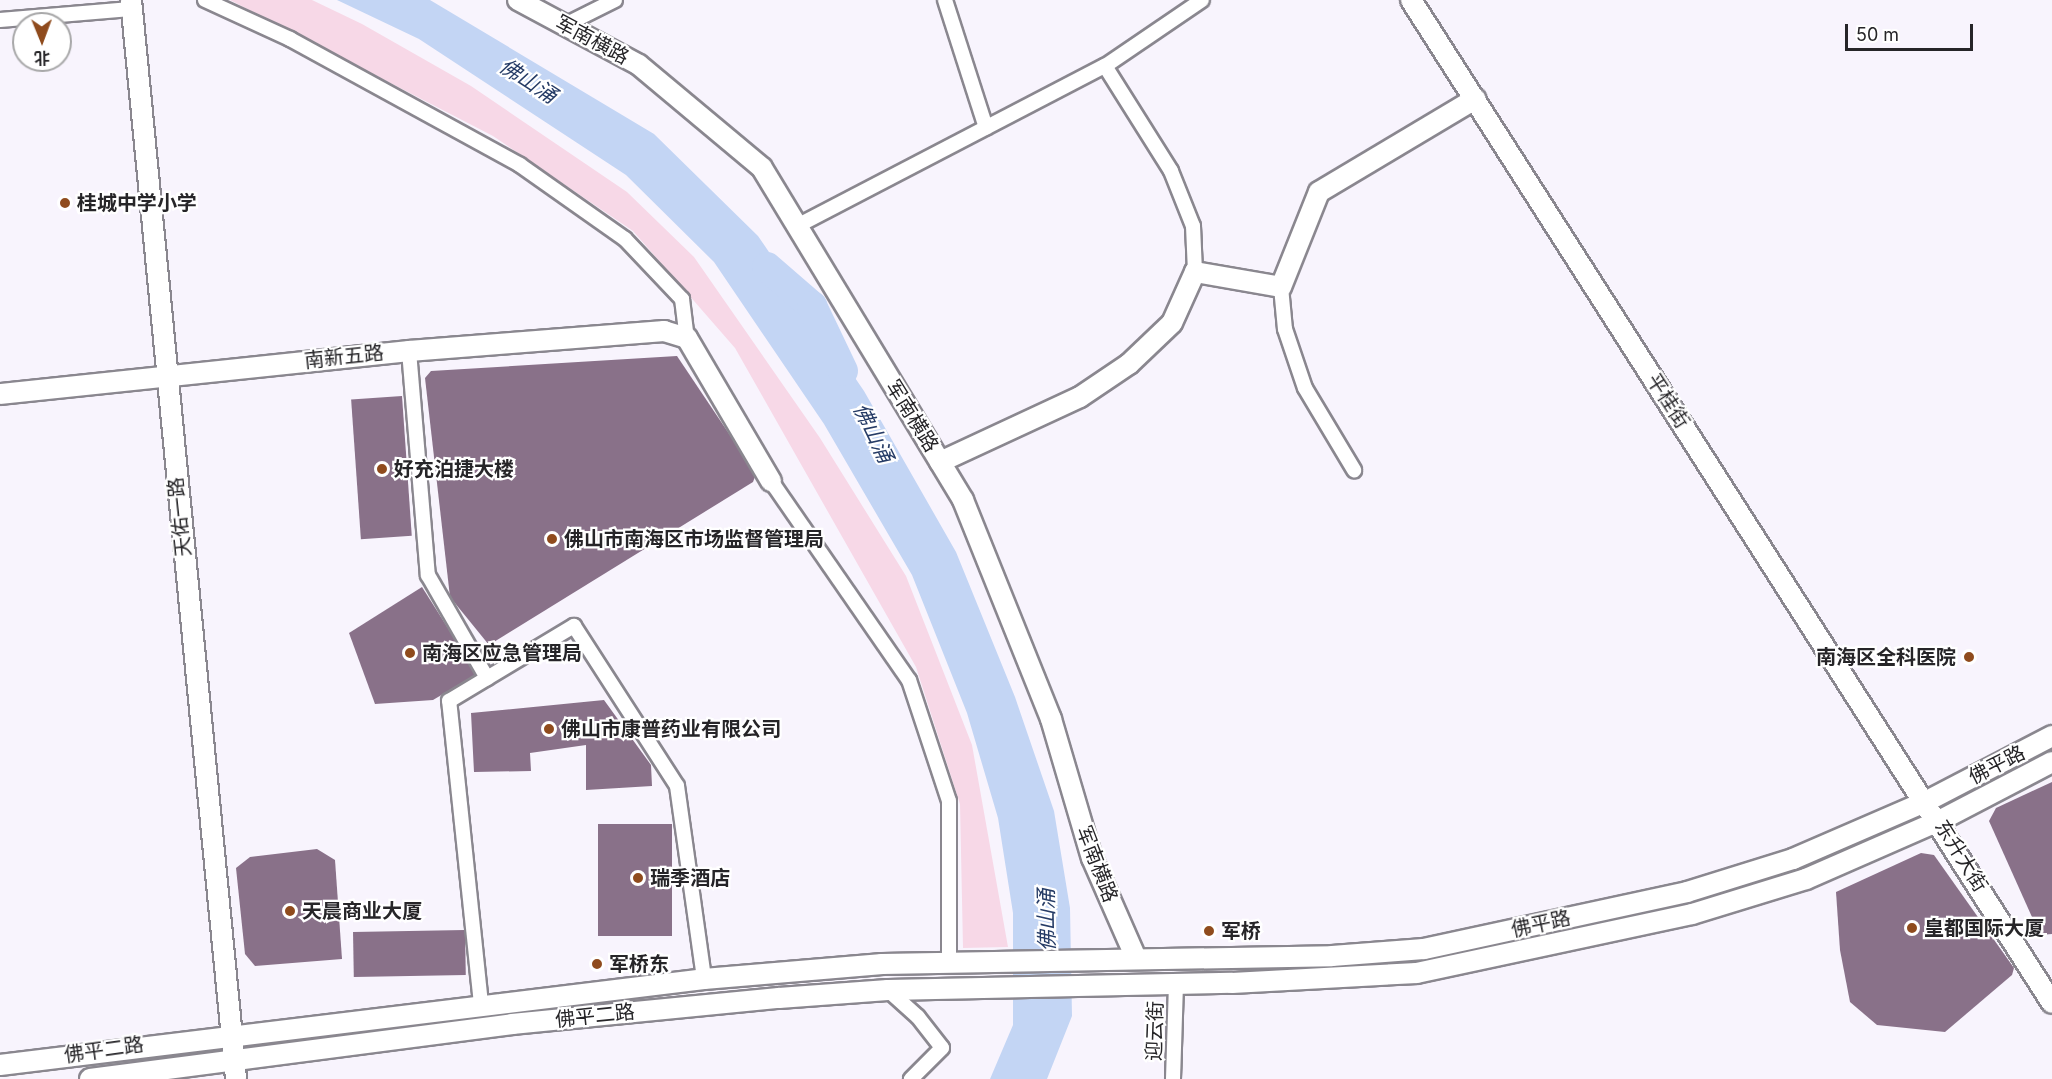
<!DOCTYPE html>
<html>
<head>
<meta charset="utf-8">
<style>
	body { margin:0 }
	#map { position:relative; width:2052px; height:1079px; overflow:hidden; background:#f8f4fd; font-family:Inter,"Noto Sans SC",sans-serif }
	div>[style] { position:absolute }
	.green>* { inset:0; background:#f7d8e7 }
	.water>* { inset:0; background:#c3d5f4 }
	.river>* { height:30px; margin:-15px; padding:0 15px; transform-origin:15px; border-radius:15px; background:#c3d5f4 }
	.building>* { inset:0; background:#897189; transform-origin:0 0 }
	.roads { filter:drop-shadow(2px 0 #8a878f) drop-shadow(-2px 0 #8a878f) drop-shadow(0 2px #8a878f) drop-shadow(0 -2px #8a878f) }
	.street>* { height:14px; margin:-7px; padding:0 7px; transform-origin:7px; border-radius:7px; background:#fff }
	.secondary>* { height:20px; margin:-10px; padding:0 10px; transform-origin:10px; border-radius:10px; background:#fff }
	.dots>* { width:16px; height:16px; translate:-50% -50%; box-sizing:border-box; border:3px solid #fff; border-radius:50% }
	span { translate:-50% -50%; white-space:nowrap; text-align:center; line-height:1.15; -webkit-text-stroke:4.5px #fff; paint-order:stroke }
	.street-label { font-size:20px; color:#262528 }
	.poi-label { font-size:20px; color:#262528; font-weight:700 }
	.left { translate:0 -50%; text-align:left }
	.right { translate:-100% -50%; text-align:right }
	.water-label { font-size:21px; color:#263c66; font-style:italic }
	.north { position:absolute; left:12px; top:12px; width:60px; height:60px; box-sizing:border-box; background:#fff; border:2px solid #a8a8a9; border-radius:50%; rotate:179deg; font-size:16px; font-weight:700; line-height:24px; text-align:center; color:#262528 }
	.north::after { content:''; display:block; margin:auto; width:21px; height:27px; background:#8f4b1d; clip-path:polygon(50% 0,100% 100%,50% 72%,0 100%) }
	.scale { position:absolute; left:1845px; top:24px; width:128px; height:27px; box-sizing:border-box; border:3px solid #262528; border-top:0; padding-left:8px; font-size:18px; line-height:21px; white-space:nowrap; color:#262528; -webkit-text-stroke:4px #fff; paint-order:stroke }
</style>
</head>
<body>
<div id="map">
	<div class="green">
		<i style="clip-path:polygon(230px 0,312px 0,362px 24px,471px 86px,627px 192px,694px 257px,820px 438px,906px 576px,972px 745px,1008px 947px,963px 948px,960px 804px,916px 667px,735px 348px,633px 231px,493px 136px)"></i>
	</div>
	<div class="water">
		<i style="clip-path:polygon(337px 0,430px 0,654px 134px,758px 236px,864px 391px,956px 552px,1015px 697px,1054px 811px,1070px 908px,1072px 1016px,1047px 1079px,990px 1079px,1013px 1025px,1013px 913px,998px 818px,967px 713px,912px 575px,824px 424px,714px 262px,626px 175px,419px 39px)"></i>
	</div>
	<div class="river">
		<i style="left:767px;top:267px;width:60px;rotate:40.9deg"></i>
		<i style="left:812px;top:306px;width:72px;rotate:64.5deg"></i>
	</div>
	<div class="building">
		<i style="clip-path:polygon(677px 356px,756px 474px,753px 482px,489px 645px,450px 597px,425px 378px,431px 371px)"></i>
		<i style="left:402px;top:396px;width:140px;height:51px;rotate:86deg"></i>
		<i style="clip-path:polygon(422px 587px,477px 674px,433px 700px,375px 704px,349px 633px)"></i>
		<i style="clip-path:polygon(604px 700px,651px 765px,652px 786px,586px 790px,586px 745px,530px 753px,531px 771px,474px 772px,471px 713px)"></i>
		<i style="clip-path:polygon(2052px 782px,2052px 934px,2040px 935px,1989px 821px,1996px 808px)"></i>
		<i style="left:598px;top:824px;width:74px;height:112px"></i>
		<i style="clip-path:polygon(317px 849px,335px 860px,342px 959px,255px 966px,245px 954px,236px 868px,250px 857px)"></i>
		<i style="clip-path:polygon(1921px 853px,1934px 855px,2014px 968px,2012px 975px,1945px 1032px,1877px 1025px,1850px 1002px,1840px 950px,1836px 892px)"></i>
		<i style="left:465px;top:930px;width:45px;height:112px;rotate:89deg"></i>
	</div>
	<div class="roads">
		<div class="street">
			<i style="left:205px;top:0;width:94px;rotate:24.6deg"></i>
			<i style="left:290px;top:39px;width:262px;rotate:28.7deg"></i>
			<i style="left:520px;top:165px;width:128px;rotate:35.2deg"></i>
			<i style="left:625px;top:239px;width:83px;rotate:46.5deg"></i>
			<i style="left:682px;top:299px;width:39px;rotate:83deg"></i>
			<i style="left:945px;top:0;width:134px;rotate:72.2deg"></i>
			<i style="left:0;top:20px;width:131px;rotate:-4.8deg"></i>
			<i style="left:565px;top:25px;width:56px;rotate:-26.6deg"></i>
			<i style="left:1105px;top:66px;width:124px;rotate:57.8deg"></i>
			<i style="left:1171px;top:171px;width:59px;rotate:68.2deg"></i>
			<i style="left:1193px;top:226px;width:46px;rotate:87.5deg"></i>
			<i style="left:797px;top:226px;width:347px;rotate:-27.5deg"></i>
			<i style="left:1105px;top:66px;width:117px;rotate:-34.2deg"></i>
			<i style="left:1281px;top:287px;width:42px;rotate:84.6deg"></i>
			<i style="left:1285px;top:329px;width:62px;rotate:71.3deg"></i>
			<i style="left:1305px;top:388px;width:96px;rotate:59.1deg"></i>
			<i style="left:409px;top:351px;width:225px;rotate:85.2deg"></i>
			<i style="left:428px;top:575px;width:119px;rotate:60.2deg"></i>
			<i style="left:771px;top:481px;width:242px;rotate:55.3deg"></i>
			<i style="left:909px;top:680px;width:127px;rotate:71.7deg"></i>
			<i style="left:949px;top:801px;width:160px;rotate:90deg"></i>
			<i style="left:888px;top:990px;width:40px;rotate:42deg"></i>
			<i style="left:918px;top:1017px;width:39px;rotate:52deg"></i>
			<i style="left:942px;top:1048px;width:44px;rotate:135deg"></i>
			<i style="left:481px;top:1004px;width:305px;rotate:-96deg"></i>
			<i style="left:449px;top:701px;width:146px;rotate:-31deg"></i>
			<i style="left:574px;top:626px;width:190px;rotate:57.2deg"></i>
			<i style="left:677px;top:786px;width:195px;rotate:82deg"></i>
			<i style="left:1173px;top:1079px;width:95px;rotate:-88.2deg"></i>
		</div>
		<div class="secondary">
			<i style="left:131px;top:0;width:1084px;rotate:84.44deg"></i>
			<i style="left:518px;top:0;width:137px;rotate:28.2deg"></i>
			<i style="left:639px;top:65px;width:160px;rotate:39.9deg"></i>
			<i style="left:762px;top:168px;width:388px;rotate:58.8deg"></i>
			<i style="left:963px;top:500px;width:236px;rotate:68.1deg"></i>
			<i style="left:1051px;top:719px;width:145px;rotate:73.6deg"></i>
			<i style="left:1092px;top:858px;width:109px;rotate:66.3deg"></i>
			<i style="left:1411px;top:0;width:1190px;rotate:57.42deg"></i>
			<i style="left:0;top:394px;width:411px;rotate:-6deg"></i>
			<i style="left:409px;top:351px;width:256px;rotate:-4.5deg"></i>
			<i style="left:664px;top:331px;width:24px;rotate:17deg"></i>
			<i style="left:687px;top:338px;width:166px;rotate:59.6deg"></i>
			<i style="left:940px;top:462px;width:154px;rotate:-24.9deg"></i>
			<i style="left:1080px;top:397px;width:59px;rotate:-34deg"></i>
			<i style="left:1129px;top:364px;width:59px;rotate:-43.6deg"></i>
			<i style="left:1172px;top:323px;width:56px;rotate:-65.7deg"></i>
			<i style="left:1195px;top:272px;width:87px;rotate:9.9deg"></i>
			<i style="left:1281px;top:287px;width:102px;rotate:-68.2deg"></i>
			<i style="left:1319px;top:192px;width:182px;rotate:-30.8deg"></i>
			<i style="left:0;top:1065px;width:709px;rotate:-6.96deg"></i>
			<i style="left:704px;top:979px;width:179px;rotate:-4.8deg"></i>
			<i style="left:882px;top:964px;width:450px;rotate:-1deg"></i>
			<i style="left:1332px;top:956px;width:92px;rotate:-4.4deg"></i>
			<i style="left:1424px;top:949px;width:269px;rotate:-12.2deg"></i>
			<i style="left:1687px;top:892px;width:111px;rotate:-17.3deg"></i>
			<i style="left:1793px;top:859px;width:146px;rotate:-23.4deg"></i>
			<i style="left:1927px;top:801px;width:141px;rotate:-27.5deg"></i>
			<i style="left:90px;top:1079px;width:426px;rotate:-7.4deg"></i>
			<i style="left:512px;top:1024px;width:268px;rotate:-5.6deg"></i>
			<i style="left:779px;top:998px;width:109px;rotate:-4.2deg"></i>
			<i style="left:888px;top:990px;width:344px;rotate:-1.2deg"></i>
			<i style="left:1232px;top:983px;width:185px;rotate:-3.1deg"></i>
			<i style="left:1417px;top:973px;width:281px;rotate:-12.1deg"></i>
			<i style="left:1692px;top:914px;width:119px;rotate:-17.1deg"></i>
			<i style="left:1806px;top:879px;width:145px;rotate:-23.6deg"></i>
			<i style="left:1939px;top:821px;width:127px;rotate:-27.6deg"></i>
		</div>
	</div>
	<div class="dots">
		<i style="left:65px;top:203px;background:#8f4b1d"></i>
		<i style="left:382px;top:469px;background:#8f4b1d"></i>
		<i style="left:552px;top:539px;background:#8f4b1d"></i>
		<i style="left:410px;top:653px;background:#8f4b1d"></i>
		<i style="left:1969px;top:657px;background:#8f4b1d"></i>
		<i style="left:549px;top:729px;background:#8f4b1d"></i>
		<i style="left:638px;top:878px;background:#8f4b1d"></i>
		<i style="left:290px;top:911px;background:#8f4b1d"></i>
		<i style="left:1912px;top:928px;background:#8f4b1d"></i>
		<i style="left:1209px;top:931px;background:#8f4b1d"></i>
		<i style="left:597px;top:964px;background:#8f4b1d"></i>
	</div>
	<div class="street-label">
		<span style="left:592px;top:40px;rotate:28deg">军南横路</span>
		<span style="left:344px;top:357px;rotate:-6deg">南新五路</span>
		<span style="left:1668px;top:401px;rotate:57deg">平桂街</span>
		<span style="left:912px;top:416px;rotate:58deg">军南横路</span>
		<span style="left:180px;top:517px;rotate:-96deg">天佑一路</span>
		<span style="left:1997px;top:765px;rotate:-27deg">佛平路</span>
		<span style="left:1961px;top:856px;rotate:58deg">东升大街</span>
		<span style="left:1097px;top:864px;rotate:69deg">军南横路</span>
		<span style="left:1541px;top:924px;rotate:-12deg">佛平路</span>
		<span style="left:595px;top:1016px;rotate:-6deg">佛平二路</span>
		<span style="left:1155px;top:1031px;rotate:-88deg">迎云街</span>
		<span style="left:104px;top:1050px;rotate:-8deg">佛平二路</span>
	</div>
	<div class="poi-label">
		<span class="left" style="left:77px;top:203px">桂城中学小学</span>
		<span class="left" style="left:394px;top:469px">好充泊捷大楼</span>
		<span class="left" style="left:564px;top:539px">佛山市南海区市场监督管理局</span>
		<span class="left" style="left:422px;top:653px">南海区应急管理局</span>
		<span class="right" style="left:1956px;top:657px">南海区全科医院</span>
		<span class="left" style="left:561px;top:729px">佛山市康普药业有限公司</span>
		<span class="left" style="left:650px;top:878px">瑞季酒店</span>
		<span class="left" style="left:302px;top:911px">天晨商业大厦</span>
		<span class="left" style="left:1924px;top:928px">皇都国际大厦</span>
		<span class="left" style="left:1221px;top:931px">军桥</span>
		<span class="left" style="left:609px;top:964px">军桥东</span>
	</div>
	<div class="water-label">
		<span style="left:528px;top:81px;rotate:33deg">佛山涌</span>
		<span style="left:873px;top:433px;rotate:64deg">佛山涌</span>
		<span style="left:1047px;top:920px;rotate:-91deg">佛山涌</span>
	</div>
	<div class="north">北</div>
	<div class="scale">50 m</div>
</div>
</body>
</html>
